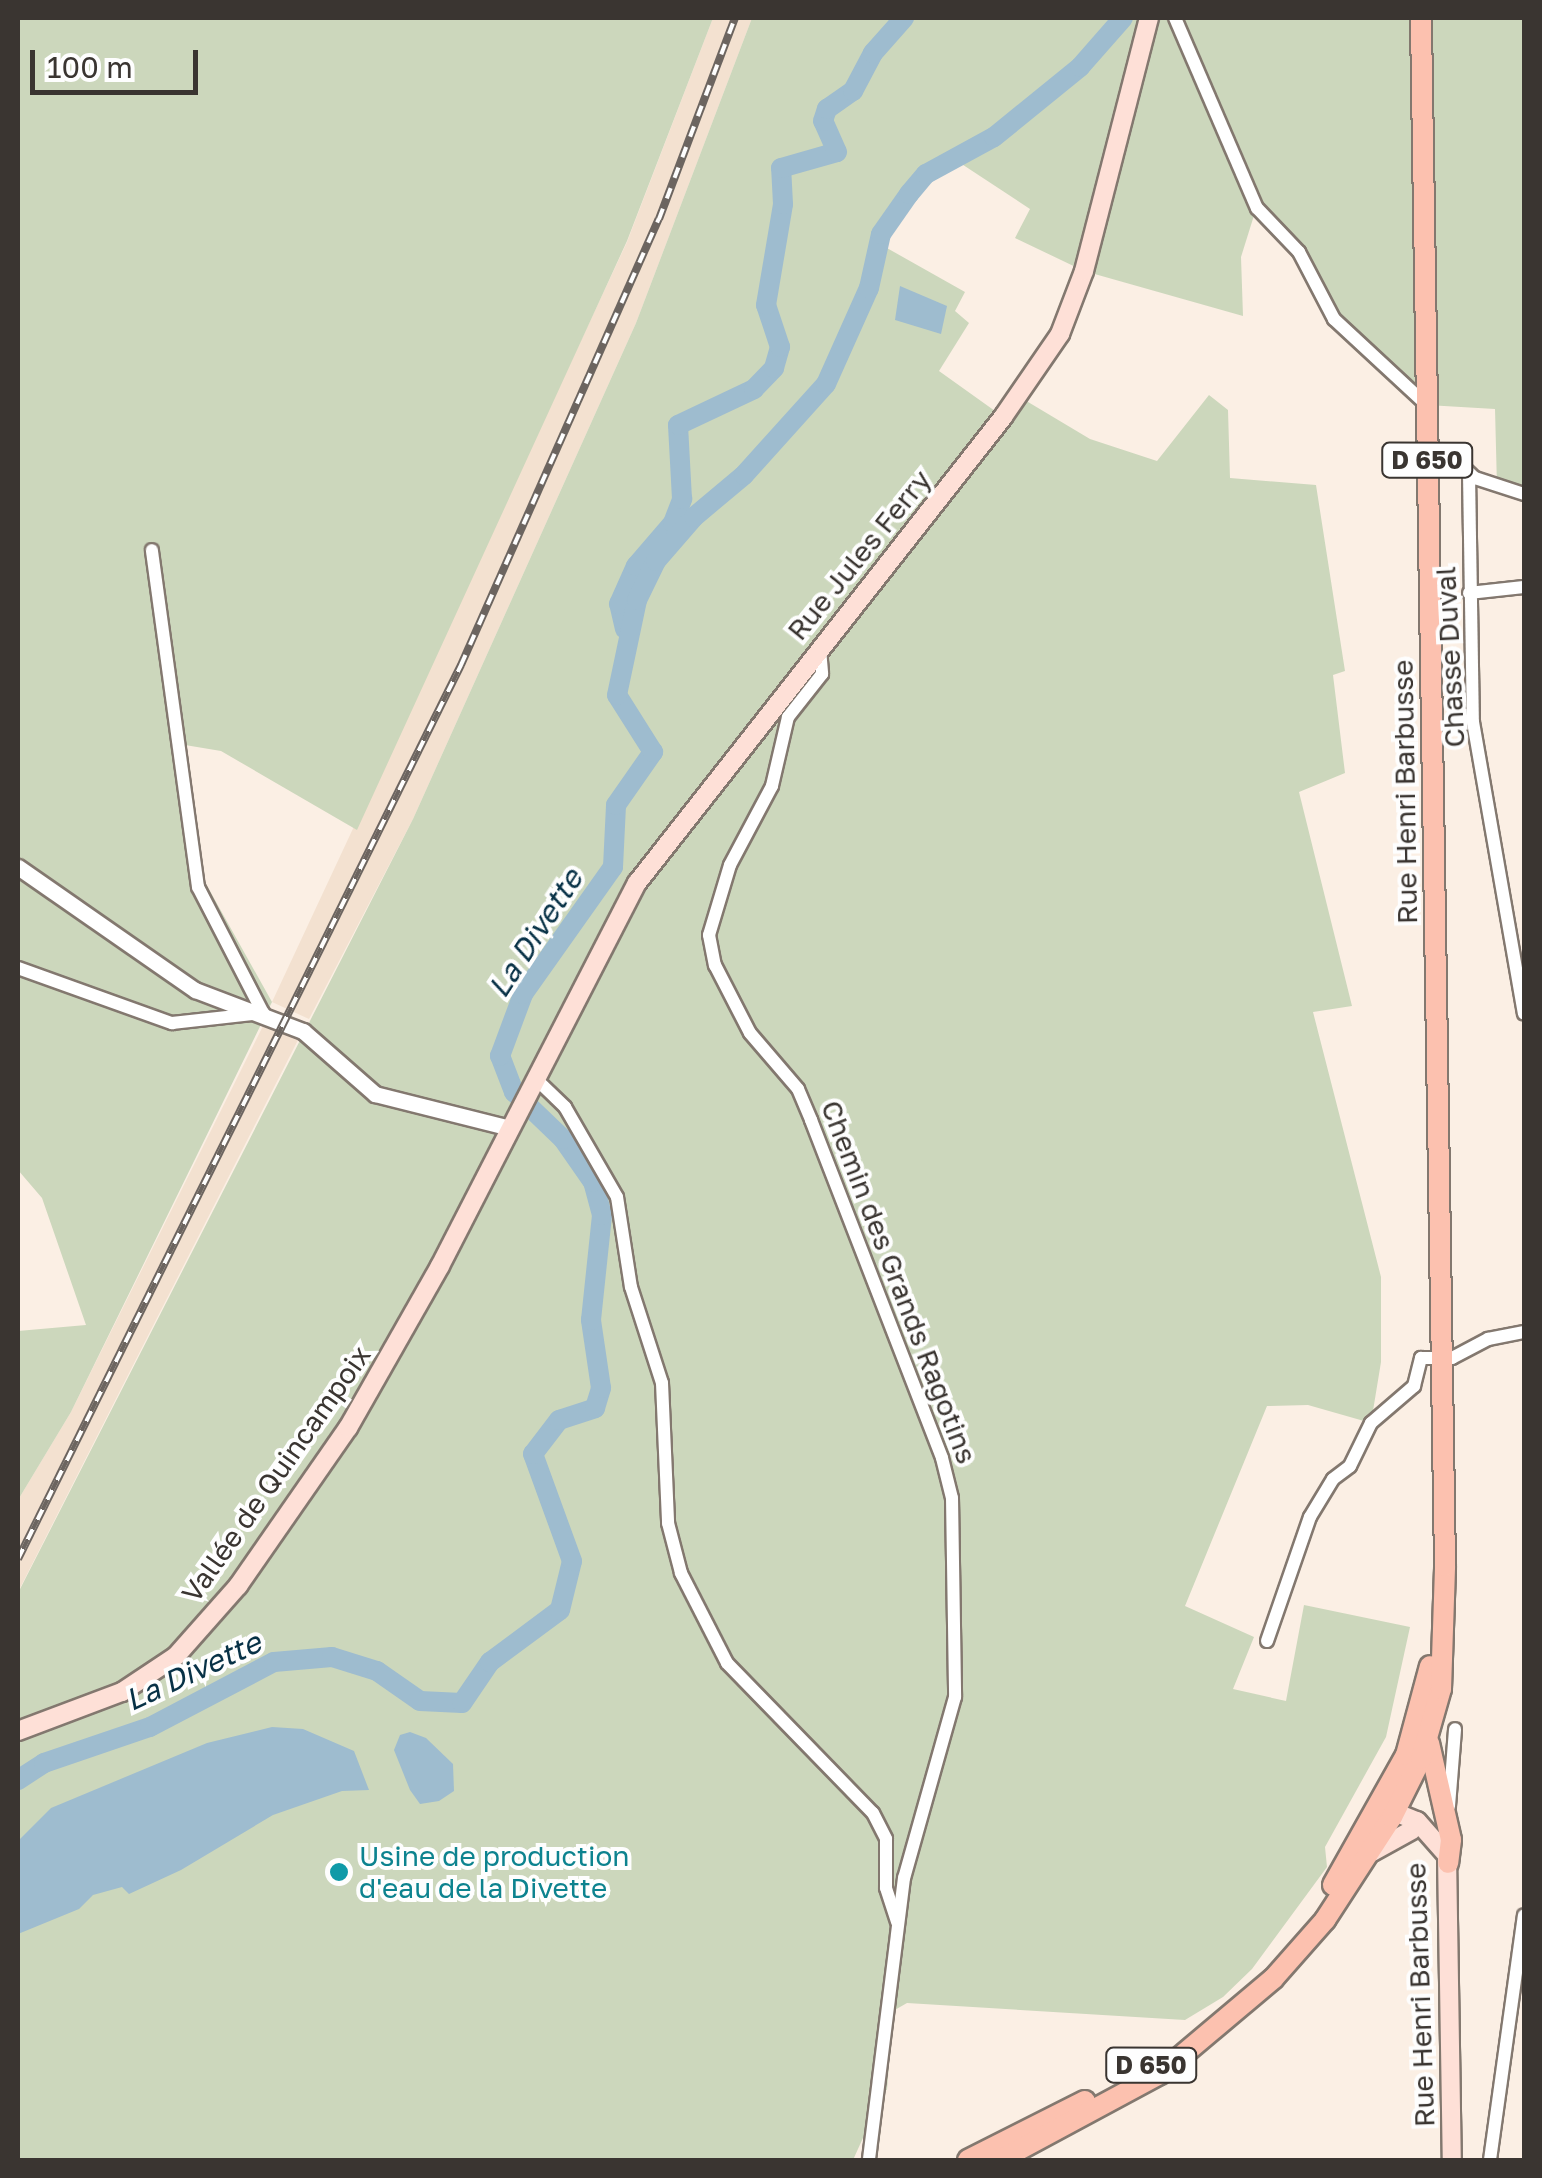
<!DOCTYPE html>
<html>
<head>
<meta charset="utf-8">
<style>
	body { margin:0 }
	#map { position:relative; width:1542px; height:2178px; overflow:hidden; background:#fbefe4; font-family:"Golos Text",sans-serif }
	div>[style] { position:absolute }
	.built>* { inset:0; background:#f3e1d0 }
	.green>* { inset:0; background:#ccd7bc }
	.water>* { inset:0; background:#9ebccf }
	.river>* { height:20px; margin:-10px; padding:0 10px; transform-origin:10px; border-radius:10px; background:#9ebccf }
	.roads { filter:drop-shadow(2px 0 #83786f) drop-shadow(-2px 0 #83786f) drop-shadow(0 2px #83786f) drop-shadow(0 -2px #83786f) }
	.minor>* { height:12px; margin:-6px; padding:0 6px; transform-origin:6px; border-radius:6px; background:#fff }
	.tertiary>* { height:15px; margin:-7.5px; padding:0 7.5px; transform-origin:7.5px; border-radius:7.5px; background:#fff }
	.secondary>* { height:18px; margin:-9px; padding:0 9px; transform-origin:9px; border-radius:9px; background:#fee0d7 }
	.primary>* { height:20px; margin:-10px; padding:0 10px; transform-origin:10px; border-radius:10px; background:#fcc1af }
	.rail>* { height:8px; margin-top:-4px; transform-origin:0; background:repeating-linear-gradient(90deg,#fefefe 0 11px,#6c6560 0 22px); box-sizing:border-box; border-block:2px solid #6c6560 }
	.dots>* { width:28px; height:28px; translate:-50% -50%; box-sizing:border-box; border:5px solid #fefefe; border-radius:50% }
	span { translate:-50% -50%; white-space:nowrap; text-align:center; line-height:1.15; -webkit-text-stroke:8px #fefefe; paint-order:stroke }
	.shield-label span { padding:2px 8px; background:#fefefe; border:2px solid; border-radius:8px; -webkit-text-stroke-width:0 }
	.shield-label { font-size:25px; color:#3a3531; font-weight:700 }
	.street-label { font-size:28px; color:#3a3531 }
	.culture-label { font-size:28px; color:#0d838f }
	.left { translate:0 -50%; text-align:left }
	.water-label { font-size:30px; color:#073146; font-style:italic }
	.frame { position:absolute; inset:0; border:20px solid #3a3531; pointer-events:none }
	.scale { position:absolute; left:30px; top:50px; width:168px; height:45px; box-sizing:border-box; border:5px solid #3a3531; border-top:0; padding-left:12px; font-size:30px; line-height:35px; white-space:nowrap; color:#3a3531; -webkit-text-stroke:8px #fefefe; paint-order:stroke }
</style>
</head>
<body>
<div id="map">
	<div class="built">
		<i style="clip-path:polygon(713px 18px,752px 18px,636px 323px,413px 819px,309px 1019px,272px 1002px,627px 242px)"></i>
		<i style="clip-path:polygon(264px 1024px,298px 1040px,18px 1592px,18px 1500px,71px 1412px)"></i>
	</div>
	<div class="green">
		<i style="clip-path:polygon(18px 18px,713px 18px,627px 241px,357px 830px,221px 751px,185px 745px,201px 875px,272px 1002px,71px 1412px,18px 1500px,18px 1331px,86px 1325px,42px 1198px,18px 1170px)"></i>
		<i style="clip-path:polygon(752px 18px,1524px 18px,1524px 494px,1497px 487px,1495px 409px,1427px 405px,1334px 319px,1308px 266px,1256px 209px,1241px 257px,1243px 316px,1084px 271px,1015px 238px,1030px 209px,951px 157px,909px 194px,878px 243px,965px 292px,955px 311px,969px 323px,939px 371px,1002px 416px,1018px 396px,1090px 439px,1157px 461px,1209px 395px,1228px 410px,1230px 478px,1316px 485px,1345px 671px,1333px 675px,1345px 773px,1299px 792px,1352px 1006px,1313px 1012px,1381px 1277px,1381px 1362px,1371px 1423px,1308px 1405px,1267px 1406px,1185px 1606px,1254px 1637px,1233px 1689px,1286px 1701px,1304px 1605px,1410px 1627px,1386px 1737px,1325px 1847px,1327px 1867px,1252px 1969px,1223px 1997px,1185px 2020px,907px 2003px,893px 2011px,887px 2090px,869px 2089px,867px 2129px,853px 2160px,18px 2160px,18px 1593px,413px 819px,636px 323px)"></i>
	</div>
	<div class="water">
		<i style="clip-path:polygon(900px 286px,947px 306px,941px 334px,895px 320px)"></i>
		<i style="clip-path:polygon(272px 1727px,303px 1729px,354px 1751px,369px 1790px,342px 1791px,273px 1815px,181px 1870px,129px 1894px,122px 1887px,93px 1895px,79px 1909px,18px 1934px,18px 1841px,51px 1808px,207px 1743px)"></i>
		<i style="clip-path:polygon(410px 1732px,426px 1738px,453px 1764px,454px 1791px,439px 1801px,420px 1804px,410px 1790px,394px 1750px,400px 1735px)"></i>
	</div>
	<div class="river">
		<i style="left:625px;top:629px;width:26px;rotate:-103deg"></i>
		<i style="left:619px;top:604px;width:42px;rotate:-65.9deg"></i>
		<i style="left:636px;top:566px;width:57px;rotate:-49.3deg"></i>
		<i style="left:673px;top:523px;width:26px;rotate:-69deg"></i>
		<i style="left:682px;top:499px;width:74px;rotate:-93.1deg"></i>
		<i style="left:678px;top:425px;width:84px;rotate:-25.3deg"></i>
		<i style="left:754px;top:389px;width:29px;rotate:-46deg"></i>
		<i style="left:774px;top:368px;width:22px;rotate:-74deg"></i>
		<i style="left:780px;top:347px;width:44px;rotate:-108.4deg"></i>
		<i style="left:766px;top:305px;width:102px;rotate:-80.4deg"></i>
		<i style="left:783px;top:204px;width:36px;rotate:-93deg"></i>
		<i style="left:781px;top:168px;width:58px;rotate:-15.9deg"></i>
		<i style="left:837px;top:152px;width:34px;rotate:-114deg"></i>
		<i style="left:823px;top:121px;width:13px;rotate:-72deg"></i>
		<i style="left:827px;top:109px;width:32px;rotate:-35deg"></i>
		<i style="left:853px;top:91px;width:43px;rotate:-62.2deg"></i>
		<i style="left:873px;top:53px;width:47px;rotate:-48.5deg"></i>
		<i style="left:18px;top:1780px;width:31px;rotate:-33deg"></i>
		<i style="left:44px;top:1763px;width:112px;rotate:-18.8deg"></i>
		<i style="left:150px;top:1727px;width:140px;rotate:-27.7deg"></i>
		<i style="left:274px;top:1662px;width:58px;rotate:-4.9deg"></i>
		<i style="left:332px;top:1657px;width:47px;rotate:17.3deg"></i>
		<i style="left:377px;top:1671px;width:52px;rotate:34.9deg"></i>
		<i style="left:420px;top:1701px;width:42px;rotate:2.7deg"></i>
		<i style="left:462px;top:1703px;width:50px;rotate:-55.7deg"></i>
		<i style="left:490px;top:1662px;width:87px;rotate:-36.6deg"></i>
		<i style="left:560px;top:1610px;width:50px;rotate:-76.2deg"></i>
		<i style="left:572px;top:1561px;width:114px;rotate:-110deg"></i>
		<i style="left:533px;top:1454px;width:43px;rotate:-52.6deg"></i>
		<i style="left:559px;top:1420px;width:38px;rotate:-18deg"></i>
		<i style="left:595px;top:1408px;width:21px;rotate:-73deg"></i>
		<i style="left:601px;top:1388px;width:69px;rotate:-98.4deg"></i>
		<i style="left:591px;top:1320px;width:106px;rotate:-84deg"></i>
		<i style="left:602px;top:1215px;width:34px;rotate:-105deg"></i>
		<i style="left:593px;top:1182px;width:52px;rotate:-124.9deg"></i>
		<i style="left:563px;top:1139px;width:68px;rotate:-136.2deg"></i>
		<i style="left:514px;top:1092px;width:39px;rotate:-111deg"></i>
		<i style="left:500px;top:1056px;width:66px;rotate:-69.6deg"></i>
		<i style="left:523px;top:994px;width:156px;rotate:-54.7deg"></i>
		<i style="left:613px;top:867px;width:62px;rotate:-87.2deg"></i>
		<i style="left:616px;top:805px;width:65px;rotate:-55.1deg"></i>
		<i style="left:653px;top:752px;width:67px;rotate:-122.3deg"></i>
		<i style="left:617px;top:695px;width:97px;rotate:-78.1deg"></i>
		<i style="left:637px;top:600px;width:43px;rotate:-64deg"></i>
		<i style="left:656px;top:561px;width:58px;rotate:-49.2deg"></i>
		<i style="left:694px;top:517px;width:65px;rotate:-40deg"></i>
		<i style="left:744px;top:475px;width:122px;rotate:-48deg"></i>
		<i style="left:826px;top:384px;width:105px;rotate:-65.9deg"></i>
		<i style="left:869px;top:288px;width:55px;rotate:-77.5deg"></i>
		<i style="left:881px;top:234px;width:49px;rotate:-55deg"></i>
		<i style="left:909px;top:194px;width:26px;rotate:-50deg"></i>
		<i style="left:926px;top:174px;width:77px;rotate:-28.6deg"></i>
		<i style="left:994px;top:137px;width:111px;rotate:-39.1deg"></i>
		<i style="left:1080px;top:67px;width:65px;rotate:-48.7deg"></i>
	</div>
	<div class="roads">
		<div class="minor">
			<i style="left:1175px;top:18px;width:207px;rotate:66.7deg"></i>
			<i style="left:1257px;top:208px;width:61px;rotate:46.3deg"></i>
			<i style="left:1299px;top:252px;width:76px;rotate:62.4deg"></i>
			<i style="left:1334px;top:319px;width:127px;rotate:42.8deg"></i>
			<i style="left:1427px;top:453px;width:25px;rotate:7deg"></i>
			<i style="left:1452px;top:456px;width:32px;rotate:44deg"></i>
			<i style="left:1475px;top:478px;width:52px;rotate:18.1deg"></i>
			<i style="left:1469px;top:474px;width:248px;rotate:89.1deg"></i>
			<i style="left:1473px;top:722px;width:296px;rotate:80.1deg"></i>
			<i style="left:1469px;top:593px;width:55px;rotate:-6.2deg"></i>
			<i style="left:820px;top:649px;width:25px;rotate:85deg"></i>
			<i style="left:822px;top:674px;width:55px;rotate:128.3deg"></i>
			<i style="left:788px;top:717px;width:71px;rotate:103.1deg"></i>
			<i style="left:772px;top:786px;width:89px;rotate:118deg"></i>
			<i style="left:730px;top:865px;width:73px;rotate:106.7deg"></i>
			<i style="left:709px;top:935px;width:31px;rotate:79deg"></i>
			<i style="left:715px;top:965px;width:76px;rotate:62.8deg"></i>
			<i style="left:750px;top:1033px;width:74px;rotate:49.4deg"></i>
			<i style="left:798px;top:1089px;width:34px;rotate:67deg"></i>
			<i style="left:811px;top:1120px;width:362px;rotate:68.8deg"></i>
			<i style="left:942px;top:1458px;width:41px;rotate:76deg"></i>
			<i style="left:952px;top:1498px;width:199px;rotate:89.1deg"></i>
			<i style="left:955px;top:1697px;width:188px;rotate:105.7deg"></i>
			<i style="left:904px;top:1878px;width:284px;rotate:97.1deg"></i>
			<i style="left:18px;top:968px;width:164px;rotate:19.7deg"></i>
			<i style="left:172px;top:1023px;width:92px;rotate:-6.3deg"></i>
			<i style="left:263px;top:1013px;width:142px;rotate:-117.3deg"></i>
			<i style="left:198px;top:887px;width:340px;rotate:-97.8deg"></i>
			<i style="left:535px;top:1078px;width:42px;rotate:44deg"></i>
			<i style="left:565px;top:1107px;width:104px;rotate:60deg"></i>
			<i style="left:617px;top:1197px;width:91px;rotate:81.2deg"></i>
			<i style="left:631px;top:1287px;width:101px;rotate:72.1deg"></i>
			<i style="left:662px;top:1383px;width:140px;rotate:87.5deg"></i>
			<i style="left:668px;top:1523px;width:52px;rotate:75.4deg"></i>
			<i style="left:681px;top:1573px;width:101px;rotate:62.9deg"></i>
			<i style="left:727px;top:1663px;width:209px;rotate:45.8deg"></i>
			<i style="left:873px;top:1813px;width:29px;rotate:63deg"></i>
			<i style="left:886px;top:1839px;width:49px;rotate:90deg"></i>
			<i style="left:886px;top:1888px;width:36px;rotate:72deg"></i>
			<i style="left:1267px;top:1641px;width:131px;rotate:-70.9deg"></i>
			<i style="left:1310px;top:1517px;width:44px;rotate:-58.8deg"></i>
			<i style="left:1333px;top:1479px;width:21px;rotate:-37deg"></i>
			<i style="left:1350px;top:1466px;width:48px;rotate:-64deg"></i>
			<i style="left:1371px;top:1423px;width:57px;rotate:-40.7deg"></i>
			<i style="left:1414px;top:1386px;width:29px;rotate:-76deg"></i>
			<i style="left:1421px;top:1358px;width:31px"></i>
			<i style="left:1452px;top:1358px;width:41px;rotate:-27.8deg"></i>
			<i style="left:1488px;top:1339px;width:37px;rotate:-11deg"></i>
			<i style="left:1449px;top:1806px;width:77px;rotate:-85.5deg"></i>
			<i style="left:1490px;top:2160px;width:247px;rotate:-82.1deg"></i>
		</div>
		<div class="tertiary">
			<i style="left:18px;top:867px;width:216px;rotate:34.8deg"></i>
			<i style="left:195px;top:990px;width:116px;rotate:20.8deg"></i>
			<i style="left:303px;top:1031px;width:96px;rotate:41.2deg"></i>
			<i style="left:375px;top:1094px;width:139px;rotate:14.1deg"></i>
		</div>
		<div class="secondary">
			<i style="left:18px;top:1731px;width:111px;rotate:-20.6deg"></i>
			<i style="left:122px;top:1692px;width:65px;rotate:-33.7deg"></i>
			<i style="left:176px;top:1656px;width:94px;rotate:-48.5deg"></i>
			<i style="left:238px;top:1586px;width:193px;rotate:-55.2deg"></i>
			<i style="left:348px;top:1428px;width:186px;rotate:-60.4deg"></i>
			<i style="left:440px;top:1266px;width:431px;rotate:-62.8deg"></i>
			<i style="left:637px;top:883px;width:593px;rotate:-51.85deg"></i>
			<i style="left:1003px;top:417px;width:101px;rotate:-55.5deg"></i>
			<i style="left:1060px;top:334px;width:67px;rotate:-69.1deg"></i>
			<i style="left:1084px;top:271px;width:261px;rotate:-75.6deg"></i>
			<i style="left:1382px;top:1807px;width:38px;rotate:22deg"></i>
			<i style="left:1417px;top:1821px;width:45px;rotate:48.6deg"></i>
			<i style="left:1447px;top:1855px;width:305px;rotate:89.1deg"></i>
			<i style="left:1372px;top:1852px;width:46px;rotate:-28.8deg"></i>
		</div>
		<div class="primary">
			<i style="left:1429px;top:1743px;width:99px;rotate:77.2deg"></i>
			<i style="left:1451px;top:1840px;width:23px;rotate:97deg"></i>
			<i style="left:1333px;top:1885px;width:149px;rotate:-60.7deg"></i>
			<i style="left:1406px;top:1755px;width:92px;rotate:-74.9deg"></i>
			<i style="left:968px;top:2160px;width:131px;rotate:-26.8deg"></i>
			<i style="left:1000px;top:2160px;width:182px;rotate:-28.3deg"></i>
			<i style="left:1160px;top:2074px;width:148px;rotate:-40.1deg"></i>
			<i style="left:1273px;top:1979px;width:79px;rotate:-48.6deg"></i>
			<i style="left:1325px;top:1920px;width:123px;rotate:-57deg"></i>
			<i style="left:1392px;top:1817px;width:65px;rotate:-63.4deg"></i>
			<i style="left:1421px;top:1759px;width:73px;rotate:-74.1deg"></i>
			<i style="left:1441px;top:1689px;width:123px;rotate:-88.1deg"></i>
			<i style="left:1445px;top:1566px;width:1548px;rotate:-90.89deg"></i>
		</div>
	</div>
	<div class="rail">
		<i style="left:18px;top:1559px;width:998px;rotate:-63.64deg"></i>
		<i style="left:461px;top:665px;width:488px;rotate:-66.1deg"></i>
		<i style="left:659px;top:219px;width:215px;rotate:-69.3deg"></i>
	</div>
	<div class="dots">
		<i style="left:339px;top:1872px;background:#0f9aa8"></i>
	</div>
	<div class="shield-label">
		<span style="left:1427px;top:460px">D 650</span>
		<span style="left:1151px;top:2065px">D 650</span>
	</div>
	<div class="street-label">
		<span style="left:859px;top:555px;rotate:-51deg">Rue Jules Ferry</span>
		<span style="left:1450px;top:657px;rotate:-93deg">Chasse Duval</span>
		<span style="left:1405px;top:792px;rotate:-91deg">Rue Henri Barbusse</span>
		<span style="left:899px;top:1282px;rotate:69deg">Chemin des Grands Ragotins</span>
		<span style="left:276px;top:1474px;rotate:-55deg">Vallée de Quincampoix</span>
		<span style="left:1420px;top:1995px;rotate:-92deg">Rue Henri Barbusse</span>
	</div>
	<div class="culture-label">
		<span class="left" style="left:359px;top:1872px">Usine de production<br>d'eau de la Divette</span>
	</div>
	<div class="water-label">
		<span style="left:535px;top:933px;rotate:-57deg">La Divette</span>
		<span style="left:193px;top:1671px;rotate:-25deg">La Divette</span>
	</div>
	<div class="frame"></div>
	<div class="scale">100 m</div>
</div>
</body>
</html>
